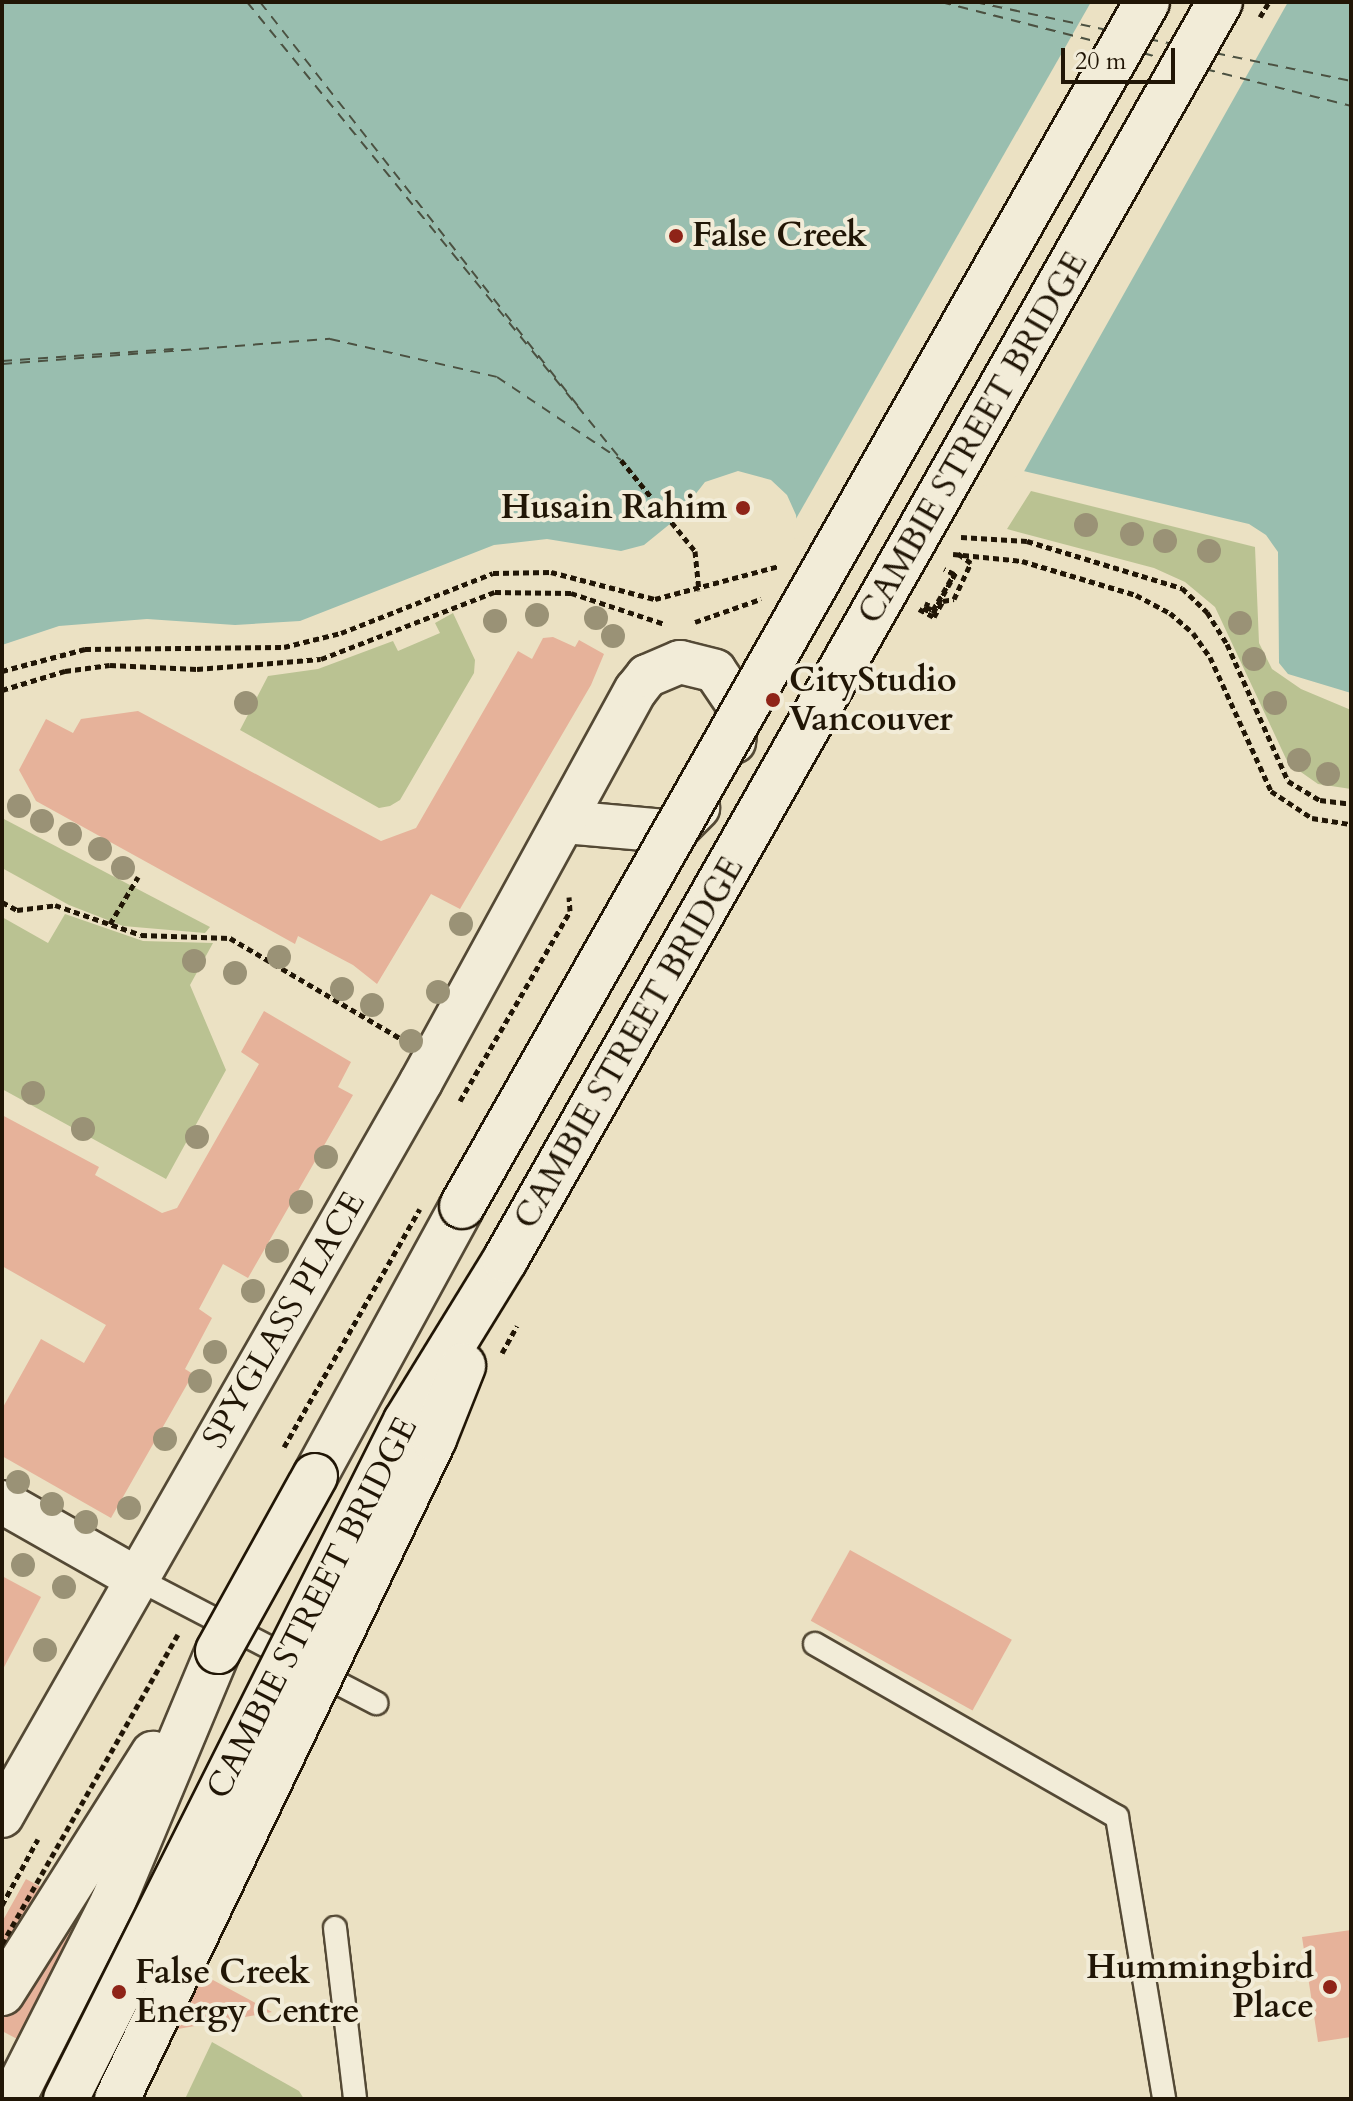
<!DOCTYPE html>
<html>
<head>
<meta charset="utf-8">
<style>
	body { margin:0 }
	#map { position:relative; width:1353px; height:2101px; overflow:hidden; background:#ebe1c3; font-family:Cardo,serif }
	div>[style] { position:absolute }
	.green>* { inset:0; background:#bac292 }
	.water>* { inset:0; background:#99beaf }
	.pier>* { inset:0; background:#ebe1c3 }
	.ferry>* { height:2px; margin-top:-1px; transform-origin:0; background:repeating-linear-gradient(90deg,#4b5141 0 10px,transparent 0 18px) }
	.building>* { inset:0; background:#e6b29a; transform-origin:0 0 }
	.path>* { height:5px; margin-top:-2.5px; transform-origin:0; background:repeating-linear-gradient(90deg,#211606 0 6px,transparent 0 10px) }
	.roads { filter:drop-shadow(2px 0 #544935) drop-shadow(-2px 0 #544935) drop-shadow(0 2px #544935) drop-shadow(0 -2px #544935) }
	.lane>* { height:22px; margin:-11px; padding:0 11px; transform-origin:11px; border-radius:11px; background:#f2ecd8 }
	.street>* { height:42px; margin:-21px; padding:0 21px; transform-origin:21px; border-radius:21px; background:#f2ecd8 }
	.secondary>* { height:44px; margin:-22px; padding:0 22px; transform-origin:22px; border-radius:22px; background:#f2ecd8 }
	.path-bridge>* { height:5px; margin-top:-2.5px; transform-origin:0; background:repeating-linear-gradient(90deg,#211606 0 6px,transparent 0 10px) }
	.bridges { filter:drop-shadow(2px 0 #211606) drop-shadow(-2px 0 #211606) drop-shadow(0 2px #211606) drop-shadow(0 -2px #211606) }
	.secondary-bridge>* { height:44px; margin:-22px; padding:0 22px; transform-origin:22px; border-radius:22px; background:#f2ecd8 }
	.trees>* { width:24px; height:24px; margin:-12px; border-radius:50%; background:#9a9276 }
	.dots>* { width:22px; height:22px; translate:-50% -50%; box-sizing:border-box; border:4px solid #f2ecd8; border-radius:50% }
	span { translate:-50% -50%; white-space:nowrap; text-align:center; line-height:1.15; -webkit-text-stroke:8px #f2ecd8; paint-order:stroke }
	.poi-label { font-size:34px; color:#211606; font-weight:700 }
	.left { translate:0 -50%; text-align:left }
	.right { translate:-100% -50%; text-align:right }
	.street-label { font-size:34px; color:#211606 }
	.frame { position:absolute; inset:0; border:4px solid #211606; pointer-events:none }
	.scale { position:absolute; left:1061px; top:48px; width:114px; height:36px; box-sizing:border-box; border:4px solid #211606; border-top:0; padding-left:10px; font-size:24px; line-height:28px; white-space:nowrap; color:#211606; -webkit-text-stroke:6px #f2ecd8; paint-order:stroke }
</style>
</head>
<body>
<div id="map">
	<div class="green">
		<i style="clip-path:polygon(1031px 491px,1255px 547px,1259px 643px,1272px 669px,1301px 689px,1351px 710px,1351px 789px,1318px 784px,1288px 763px,1215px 607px,1185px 582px,1154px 568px,1007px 529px)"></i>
		<i style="clip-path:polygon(453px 613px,475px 660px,474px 673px,400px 800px,390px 806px,379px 808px,240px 730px,268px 676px,318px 669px,393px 641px,398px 651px,440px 633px,435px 623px)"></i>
		<i style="clip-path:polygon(2px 818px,210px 927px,205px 933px,123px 926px,69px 905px,2px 868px)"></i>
		<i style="clip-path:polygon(65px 914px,143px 941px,213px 943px,190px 985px,226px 1070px,166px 1179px,2px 1089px,2px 917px,48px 943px)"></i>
		<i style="clip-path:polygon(212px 2042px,299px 2091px,304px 2099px,185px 2099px)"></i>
	</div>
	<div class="water">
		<i style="clip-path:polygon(2px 2px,1351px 2px,1351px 693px,1288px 674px,1279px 663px,1278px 552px,1266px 535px,1249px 524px,1015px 469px,798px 536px,796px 515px,787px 495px,771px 480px,738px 471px,705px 482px,676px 519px,644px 545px,621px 551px,547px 539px,494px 545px,300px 621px,235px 625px,147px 619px,59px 626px,2px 645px)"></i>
	</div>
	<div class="pier">
		<i style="clip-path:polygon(1091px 2px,1288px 2px,1022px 475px,795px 539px,793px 524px)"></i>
	</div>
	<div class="ferry">
		<i style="left:247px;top:2px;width:586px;rotate:50.74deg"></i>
		<i style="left:260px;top:2px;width:514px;rotate:51.79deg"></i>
		<i style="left:941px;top:2px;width:162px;rotate:14.3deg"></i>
		<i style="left:975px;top:2px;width:135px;rotate:12deg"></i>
		<i style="left:1148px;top:39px;width:26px;rotate:11deg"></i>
		<i style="left:1143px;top:53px;width:22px;rotate:16deg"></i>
		<i style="left:1215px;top:53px;width:139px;rotate:11.6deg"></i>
		<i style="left:1205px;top:69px;width:151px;rotate:14.2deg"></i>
		<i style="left:2px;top:361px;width:172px;rotate:-4deg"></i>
		<i style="left:2px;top:364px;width:329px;rotate:-4.4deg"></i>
		<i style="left:330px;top:339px;width:171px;rotate:12.8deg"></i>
		<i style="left:497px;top:377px;width:149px;rotate:33.8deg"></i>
	</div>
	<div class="building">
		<i style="clip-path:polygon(553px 637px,575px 647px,579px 640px,604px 654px,591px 685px,460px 909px,431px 894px,377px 984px,353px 965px,298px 936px,295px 944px,36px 801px,19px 770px,46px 719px,73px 733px,81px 719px,138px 711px,381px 841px,416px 828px,518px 651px,532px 659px,543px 638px)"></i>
		<i style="clip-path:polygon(264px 1011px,351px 1062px,338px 1087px,353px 1095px,248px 1278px,223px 1264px,199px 1309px,212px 1318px,185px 1369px,193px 1374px,111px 1518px,2px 1456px,2px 1409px,41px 1339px,84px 1363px,106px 1325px,2px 1266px,2px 1115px,99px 1167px,95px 1175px,162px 1213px,177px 1208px,259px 1064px,241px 1052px)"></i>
		<i style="left:850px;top:1550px;width:185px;height:81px;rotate:29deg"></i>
		<i style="clip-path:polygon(2px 1576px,41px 1597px,2px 1671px)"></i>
		<i style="clip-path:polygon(26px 1879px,272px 2012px,178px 2029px,141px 2099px,131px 2099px,2px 2031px,2px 1922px)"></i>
		<i style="clip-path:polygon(1351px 1930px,1351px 2037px,1318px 2042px,1302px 1937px)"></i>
	</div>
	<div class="path">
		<i style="left:621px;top:460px;width:117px;rotate:50.9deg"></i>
		<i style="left:695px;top:551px;width:40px;rotate:84.3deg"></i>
		<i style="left:961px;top:537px;width:66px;rotate:3.5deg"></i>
		<i style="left:1027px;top:541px;width:162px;rotate:16.9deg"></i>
		<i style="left:1182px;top:588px;width:35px;rotate:44deg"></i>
		<i style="left:1207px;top:612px;width:38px;rotate:58deg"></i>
		<i style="left:1227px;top:644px;width:150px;rotate:66deg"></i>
		<i style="left:1288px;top:781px;width:37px;rotate:31deg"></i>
		<i style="left:1320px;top:800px;width:31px;rotate:7deg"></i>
		<i style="left:953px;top:554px;width:69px;rotate:5.8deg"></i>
		<i style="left:1022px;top:561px;width:119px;rotate:16.6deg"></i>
		<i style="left:1136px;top:595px;width:38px;rotate:28deg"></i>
		<i style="left:1170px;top:613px;width:30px;rotate:41deg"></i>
		<i style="left:1193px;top:633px;width:29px;rotate:55deg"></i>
		<i style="left:1210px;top:657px;width:147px;rotate:65.5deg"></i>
		<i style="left:1271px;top:791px;width:49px;rotate:33.4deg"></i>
		<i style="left:1312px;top:818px;width:39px;rotate:9deg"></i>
		<i style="left:928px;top:602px;width:5px;rotate:112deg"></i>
		<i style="left:926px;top:607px;width:8px;rotate:23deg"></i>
		<i style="left:933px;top:610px;width:42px;rotate:-59.7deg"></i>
		<i style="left:954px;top:574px;width:11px;rotate:-153deg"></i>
		<i style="left:923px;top:608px;width:11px;rotate:27deg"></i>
		<i style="left:933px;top:613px;width:47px;rotate:-60.7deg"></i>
		<i style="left:695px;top:622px;width:70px;rotate:-19.2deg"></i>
		<i style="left:2px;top:671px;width:86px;rotate:-14.8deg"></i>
		<i style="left:85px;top:649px;width:199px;rotate:-0.6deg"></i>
		<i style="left:284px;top:647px;width:59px;rotate:-13.8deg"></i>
		<i style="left:341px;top:633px;width:163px;rotate:-21.5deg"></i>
		<i style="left:493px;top:573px;width:58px;rotate:-1deg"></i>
		<i style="left:551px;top:572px;width:107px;rotate:14.6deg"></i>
		<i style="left:655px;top:599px;width:128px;rotate:-14.9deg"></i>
		<i style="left:2px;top:690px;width:66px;rotate:-16.8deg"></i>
		<i style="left:65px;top:671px;width:45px;rotate:-7.6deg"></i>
		<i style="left:110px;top:665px;width:87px;rotate:2.6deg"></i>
		<i style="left:197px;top:669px;width:124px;rotate:-4.6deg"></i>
		<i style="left:321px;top:659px;width:186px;rotate:-21.1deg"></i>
		<i style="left:495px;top:592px;width:76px;rotate:0.8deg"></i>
		<i style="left:571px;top:593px;width:99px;rotate:18.3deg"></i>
		<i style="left:2px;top:902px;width:17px;rotate:28deg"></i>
		<i style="left:17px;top:910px;width:38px;rotate:-7deg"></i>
		<i style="left:55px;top:905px;width:91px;rotate:19.2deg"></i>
		<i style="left:141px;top:935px;width:89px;rotate:1.9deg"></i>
		<i style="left:230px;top:938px;width:197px;rotate:30.5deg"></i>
		<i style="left:110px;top:924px;width:55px;rotate:-59.2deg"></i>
		<i style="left:460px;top:1101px;width:220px;rotate:-59.9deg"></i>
		<i style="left:570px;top:911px;width:14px;rotate:-94deg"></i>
		<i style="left:2px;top:1905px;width:75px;rotate:-61.4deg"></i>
	</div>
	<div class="roads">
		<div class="lane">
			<i style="left:136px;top:1578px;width:271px;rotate:27.5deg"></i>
			<i style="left:815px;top:1644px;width:348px;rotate:29.8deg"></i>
			<i style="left:1117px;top:1817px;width:286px;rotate:80.5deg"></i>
			<i style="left:335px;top:1928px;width:172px;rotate:83.3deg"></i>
		</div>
		<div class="street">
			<i style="left:565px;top:822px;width:100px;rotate:5.1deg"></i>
			<i style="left:665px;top:831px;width:18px;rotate:-22deg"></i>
			<i style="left:682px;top:824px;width:23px;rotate:-45deg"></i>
			<i style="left:2px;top:1502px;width:154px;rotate:29.6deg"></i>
			<i style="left:2px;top:1816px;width:845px;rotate:-60.28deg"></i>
			<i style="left:421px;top:1082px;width:447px;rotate:-61.3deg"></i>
			<i style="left:636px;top:690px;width:18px;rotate:-52deg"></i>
			<i style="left:647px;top:676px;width:36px;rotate:-23deg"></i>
			<i style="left:680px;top:662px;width:36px;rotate:14deg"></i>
			<i style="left:715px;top:671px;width:41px;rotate:55.9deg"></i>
			<i style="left:738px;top:705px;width:37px;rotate:96deg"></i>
		</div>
		<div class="secondary">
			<i style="left:315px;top:1476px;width:307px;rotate:-61.4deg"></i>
			<i style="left:2px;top:1993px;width:283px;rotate:-57.7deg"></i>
			<i style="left:13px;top:2099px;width:221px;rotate:-63.1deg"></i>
			<i style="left:113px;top:1902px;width:272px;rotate:-67.3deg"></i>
		</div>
	</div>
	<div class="path-bridge">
		<i style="left:1260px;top:17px;width:17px;rotate:-59deg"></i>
		<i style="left:919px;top:609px;width:17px;rotate:28deg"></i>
		<i style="left:934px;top:617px;width:18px;rotate:-61deg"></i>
		<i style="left:943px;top:601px;width:11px;rotate:-10deg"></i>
		<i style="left:954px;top:599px;width:40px;rotate:-65deg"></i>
		<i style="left:971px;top:563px;width:19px;rotate:-144deg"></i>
		<i style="left:502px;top:1353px;width:31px;rotate:-61deg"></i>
		<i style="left:284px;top:1447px;width:274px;rotate:-60.3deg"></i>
		<i style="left:2px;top:1944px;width:358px;rotate:-60.4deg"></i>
	</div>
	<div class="bridges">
		<div class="secondary-bridge">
			<i style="left:462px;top:1206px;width:1385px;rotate:-60.36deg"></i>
			<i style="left:218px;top:1651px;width:200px;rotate:-61deg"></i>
			<i style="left:66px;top:2099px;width:758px;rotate:-63.37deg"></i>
			<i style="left:406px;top:1421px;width:189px;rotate:-58.4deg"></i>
			<i style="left:505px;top:1260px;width:1447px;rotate:-60.39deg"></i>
			<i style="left:117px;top:2099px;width:732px;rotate:-64.34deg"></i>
			<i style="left:434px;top:1439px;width:79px;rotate:-68.3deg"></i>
		</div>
	</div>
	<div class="trees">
		<i style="left:1086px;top:525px"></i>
		<i style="left:1132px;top:534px"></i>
		<i style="left:1165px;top:541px"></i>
		<i style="left:1209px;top:551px"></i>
		<i style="left:537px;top:615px"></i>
		<i style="left:596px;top:618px"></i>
		<i style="left:495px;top:621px"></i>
		<i style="left:1240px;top:623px"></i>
		<i style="left:613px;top:636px"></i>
		<i style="left:1254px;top:659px"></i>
		<i style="left:246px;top:703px"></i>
		<i style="left:1275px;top:703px"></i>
		<i style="left:1299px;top:760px"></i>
		<i style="left:1328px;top:774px"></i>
		<i style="left:19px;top:806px"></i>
		<i style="left:42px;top:821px"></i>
		<i style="left:70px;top:834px"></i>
		<i style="left:100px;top:849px"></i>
		<i style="left:123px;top:868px"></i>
		<i style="left:461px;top:924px"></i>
		<i style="left:279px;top:957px"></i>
		<i style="left:194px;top:961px"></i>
		<i style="left:235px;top:973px"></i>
		<i style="left:342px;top:989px"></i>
		<i style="left:438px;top:992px"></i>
		<i style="left:372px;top:1005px"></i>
		<i style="left:411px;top:1041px"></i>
		<i style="left:33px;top:1093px"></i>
		<i style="left:83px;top:1129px"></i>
		<i style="left:197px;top:1137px"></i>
		<i style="left:326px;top:1157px"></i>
		<i style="left:301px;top:1202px"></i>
		<i style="left:277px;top:1251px"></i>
		<i style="left:253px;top:1291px"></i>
		<i style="left:215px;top:1352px"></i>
		<i style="left:200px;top:1381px"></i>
		<i style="left:165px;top:1439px"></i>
		<i style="left:18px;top:1482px"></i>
		<i style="left:52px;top:1504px"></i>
		<i style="left:129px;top:1508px"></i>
		<i style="left:86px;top:1522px"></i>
		<i style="left:23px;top:1565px"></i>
		<i style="left:64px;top:1587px"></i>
		<i style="left:45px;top:1650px"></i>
	</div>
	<div class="dots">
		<i style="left:676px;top:236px;background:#8f2418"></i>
		<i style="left:743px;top:508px;background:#8f2418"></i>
		<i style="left:773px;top:700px;background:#8f2418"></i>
		<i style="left:1330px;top:1987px;background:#8f2418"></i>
		<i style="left:119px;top:1992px;background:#8f2418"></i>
	</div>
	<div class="poi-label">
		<span class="left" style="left:692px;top:236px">False Creek</span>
		<span class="right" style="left:727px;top:508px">Husain Rahim</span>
		<span class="left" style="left:789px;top:700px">CityStudio<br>Vancouver</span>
		<span class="right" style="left:1314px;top:1987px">Hummingbird<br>Place</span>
		<span class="left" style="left:135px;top:1992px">False Creek<br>Energy Centre</span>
	</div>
	<div class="street-label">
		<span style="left:973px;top:438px;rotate:-60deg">CAMBIE STREET BRIDGE</span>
		<span style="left:629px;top:1043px;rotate:-60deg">CAMBIE STREET BRIDGE</span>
		<span style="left:284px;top:1320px;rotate:-60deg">SPYGLASS PLACE</span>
		<span style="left:312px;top:1608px;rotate:-63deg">CAMBIE STREET BRIDGE</span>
	</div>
	<div class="frame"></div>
	<div class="scale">20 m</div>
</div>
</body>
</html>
